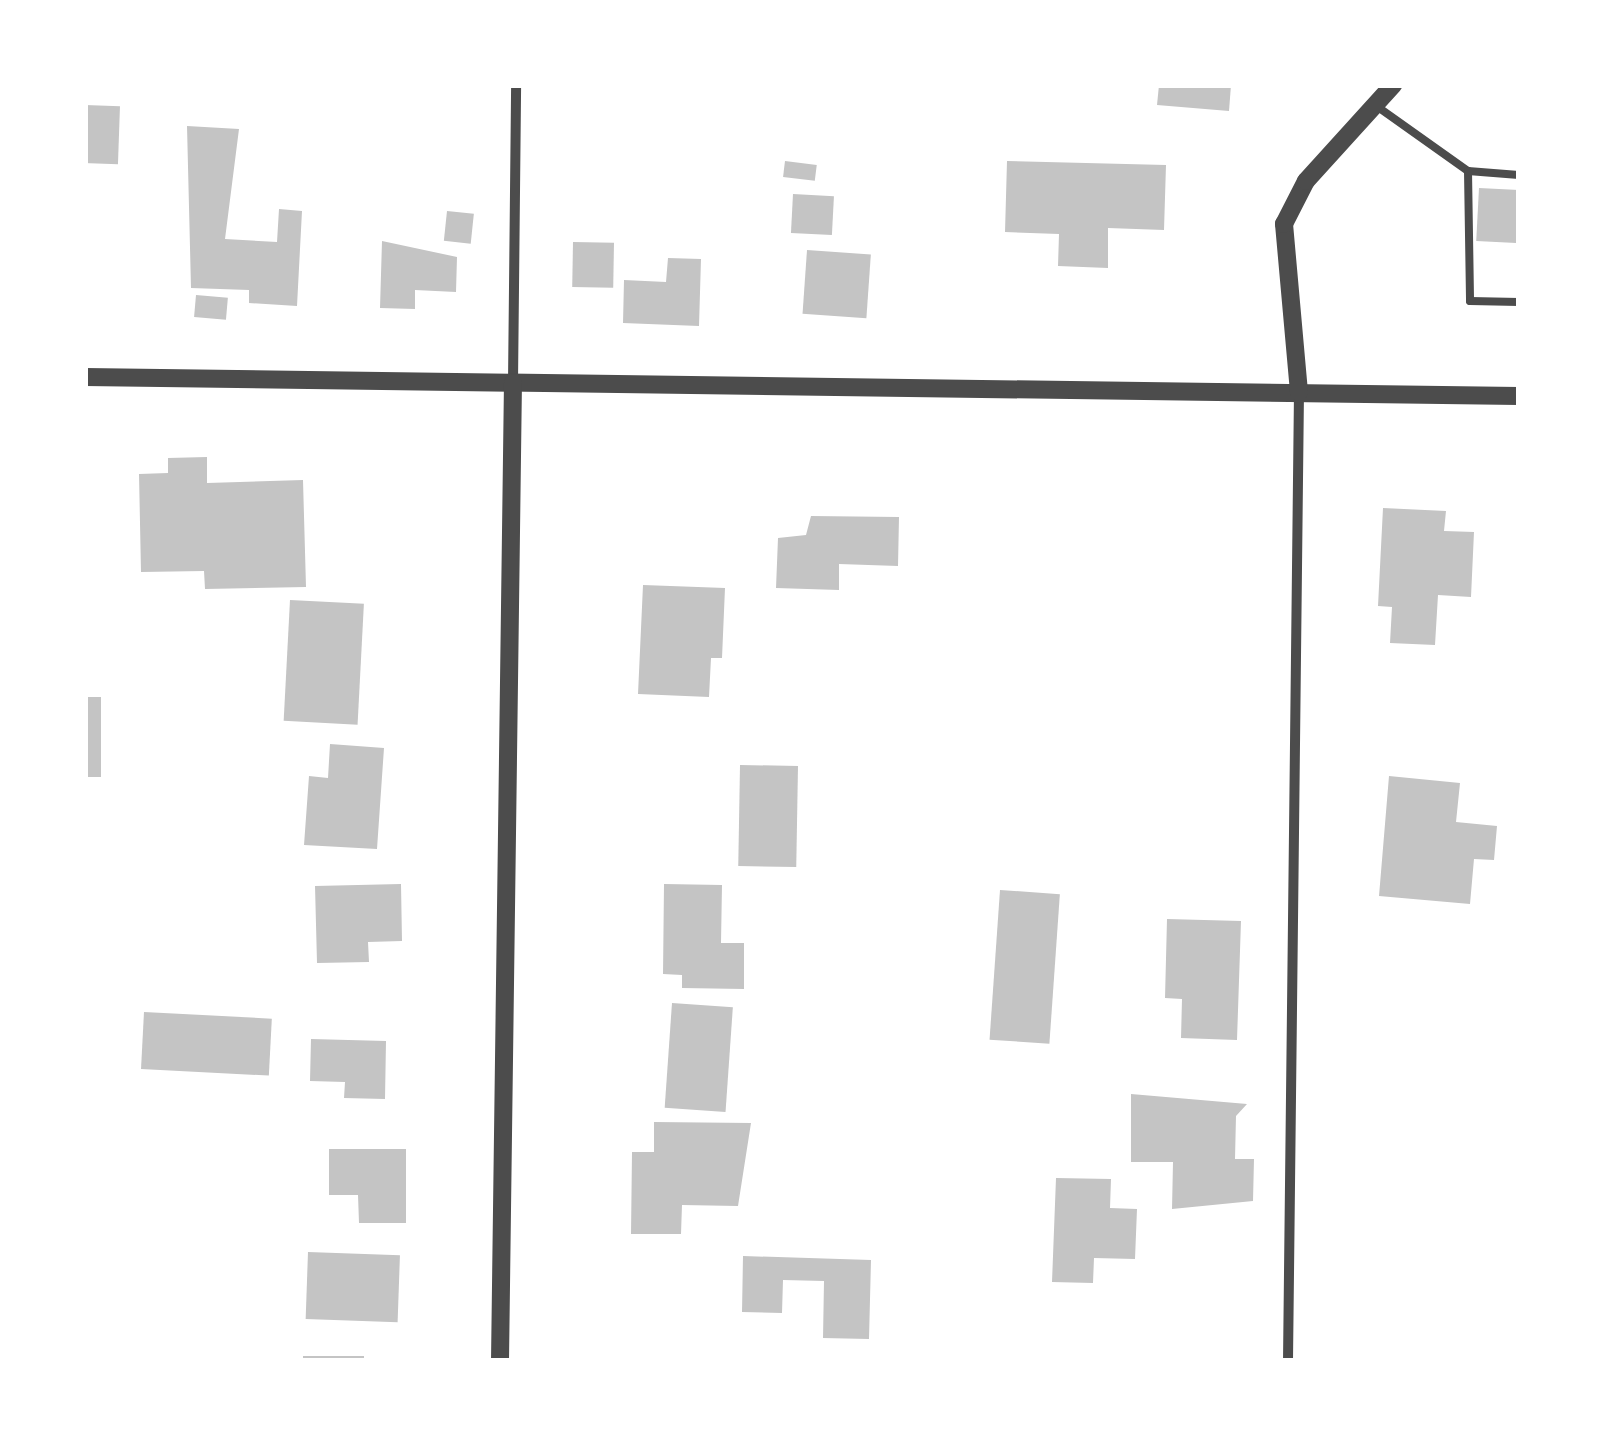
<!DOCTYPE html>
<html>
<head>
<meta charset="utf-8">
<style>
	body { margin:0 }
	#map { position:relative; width:1604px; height:1446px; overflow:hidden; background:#fff; font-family:"Titillium Web",sans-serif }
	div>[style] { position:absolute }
	.building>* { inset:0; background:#c4c4c4; transform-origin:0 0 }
	.service>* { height:8px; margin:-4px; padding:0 4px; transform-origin:4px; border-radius:4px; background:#4c4c4c }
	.minor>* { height:10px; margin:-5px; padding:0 5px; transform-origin:5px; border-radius:5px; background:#4c4c4c }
	.tertiary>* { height:18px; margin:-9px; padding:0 9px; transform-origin:9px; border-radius:9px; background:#4c4c4c }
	span { translate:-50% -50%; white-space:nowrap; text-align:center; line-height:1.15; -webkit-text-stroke:10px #fff; paint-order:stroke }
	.frame { position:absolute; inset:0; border:88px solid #fff; pointer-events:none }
</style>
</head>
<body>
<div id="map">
	<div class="building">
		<i style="clip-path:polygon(1159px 85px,1231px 85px,1229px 111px,1157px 105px)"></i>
		<i style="left:85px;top:105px;width:35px;height:58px;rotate:2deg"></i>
		<i style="clip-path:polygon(187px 126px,239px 129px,225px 239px,277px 242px,279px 209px,302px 211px,297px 306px,249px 303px,249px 290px,191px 288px)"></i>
		<i style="left:785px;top:161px;width:32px;height:16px;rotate:7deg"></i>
		<i style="clip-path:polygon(1007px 161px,1166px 165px,1164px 230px,1108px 228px,1108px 268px,1058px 266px,1059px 234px,1005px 232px)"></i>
		<i style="left:1479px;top:188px;width:40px;height:53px;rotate:3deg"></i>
		<i style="left:793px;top:194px;width:41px;height:39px;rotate:3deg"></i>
		<i style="left:447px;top:211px;width:27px;height:30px;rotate:6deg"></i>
		<i style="clip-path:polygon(382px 241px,457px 257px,456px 292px,415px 290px,415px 309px,380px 308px)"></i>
		<i style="left:573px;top:242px;width:41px;height:45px;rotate:1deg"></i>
		<i style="left:807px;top:250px;width:64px;height:64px;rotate:4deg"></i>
		<i style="clip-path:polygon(668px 258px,701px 259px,699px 326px,623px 323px,624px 280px,666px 282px)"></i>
		<i style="left:196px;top:295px;width:32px;height:22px;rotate:5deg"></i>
		<i style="clip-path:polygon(207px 457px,207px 483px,303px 480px,306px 587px,205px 589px,204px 571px,141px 572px,139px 474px,168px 473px,168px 458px)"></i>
		<i style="clip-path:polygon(1383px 508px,1446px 511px,1444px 531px,1474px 532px,1471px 597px,1438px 595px,1435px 645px,1390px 643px,1392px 607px,1378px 606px)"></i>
		<i style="clip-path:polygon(811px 516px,899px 517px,898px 566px,839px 564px,839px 590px,776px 588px,778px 538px,806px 535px)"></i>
		<i style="clip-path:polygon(643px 585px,725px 588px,722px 658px,711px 658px,709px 697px,638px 694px)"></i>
		<i style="left:290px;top:600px;width:74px;height:121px;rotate:3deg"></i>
		<i style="left:85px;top:697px;width:16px;height:80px"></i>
		<i style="clip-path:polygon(330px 744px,384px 748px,377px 849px,304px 845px,309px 776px,328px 778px)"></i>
		<i style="left:798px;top:766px;width:101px;height:58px;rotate:91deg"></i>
		<i style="clip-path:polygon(1389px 776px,1460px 783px,1456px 822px,1497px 826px,1494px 860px,1474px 859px,1470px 904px,1379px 896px)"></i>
		<i style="clip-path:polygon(401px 884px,402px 941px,368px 942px,369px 962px,317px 963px,315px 886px)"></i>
		<i style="clip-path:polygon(664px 884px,722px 885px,721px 943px,744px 943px,744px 989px,682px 988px,682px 975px,663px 974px)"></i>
		<i style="left:1000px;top:890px;width:60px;height:150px;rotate:4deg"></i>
		<i style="clip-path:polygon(1167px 919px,1241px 921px,1237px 1040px,1181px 1038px,1182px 999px,1165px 998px)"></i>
		<i style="left:672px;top:1003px;width:61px;height:105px;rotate:4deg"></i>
		<i style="left:144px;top:1012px;width:128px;height:57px;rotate:3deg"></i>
		<i style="clip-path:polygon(311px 1039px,386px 1041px,385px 1099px,344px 1098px,345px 1082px,310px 1081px)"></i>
		<i style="clip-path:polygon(1131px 1094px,1247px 1104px,1236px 1116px,1235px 1159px,1254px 1159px,1253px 1201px,1172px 1209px,1173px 1162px,1131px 1162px)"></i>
		<i style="clip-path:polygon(654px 1122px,751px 1123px,738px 1206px,682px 1205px,681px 1234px,631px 1234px,632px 1152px,654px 1152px)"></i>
		<i style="clip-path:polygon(329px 1149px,406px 1149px,406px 1223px,359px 1223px,358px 1195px,329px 1195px)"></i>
		<i style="clip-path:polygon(1056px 1178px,1111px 1179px,1110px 1208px,1137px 1209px,1135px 1259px,1094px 1258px,1093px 1283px,1052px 1282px)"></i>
		<i style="left:308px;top:1252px;width:92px;height:67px;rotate:2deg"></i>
		<i style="clip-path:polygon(743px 1256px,871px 1260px,869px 1339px,823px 1338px,824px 1281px,783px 1280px,782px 1313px,742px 1312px)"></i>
		<i style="left:303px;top:1356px;width:61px;height:5px"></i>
	</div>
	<div class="service">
		<i style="left:1375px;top:105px;width:114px;rotate:35.4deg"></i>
		<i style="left:1468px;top:171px;width:130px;rotate:89.1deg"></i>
		<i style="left:1470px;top:301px;width:49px;rotate:1.2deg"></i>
		<i style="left:1468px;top:171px;width:51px;rotate:4.5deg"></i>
	</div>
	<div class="minor">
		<i style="left:513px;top:383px;width:298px;rotate:-89.4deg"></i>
		<i style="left:1288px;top:1361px;width:969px;rotate:-89.35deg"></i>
	</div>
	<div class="tertiary">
		<i style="left:85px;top:377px;width:1434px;rotate:0.76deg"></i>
		<i style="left:1299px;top:392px;width:169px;rotate:-95.1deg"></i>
		<i style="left:1284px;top:224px;width:48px;rotate:-62.9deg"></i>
		<i style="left:1306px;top:181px;width:130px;rotate:-47.8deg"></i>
		<i style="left:500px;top:1361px;width:978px;rotate:-89.24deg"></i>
	</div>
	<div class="frame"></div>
</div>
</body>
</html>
